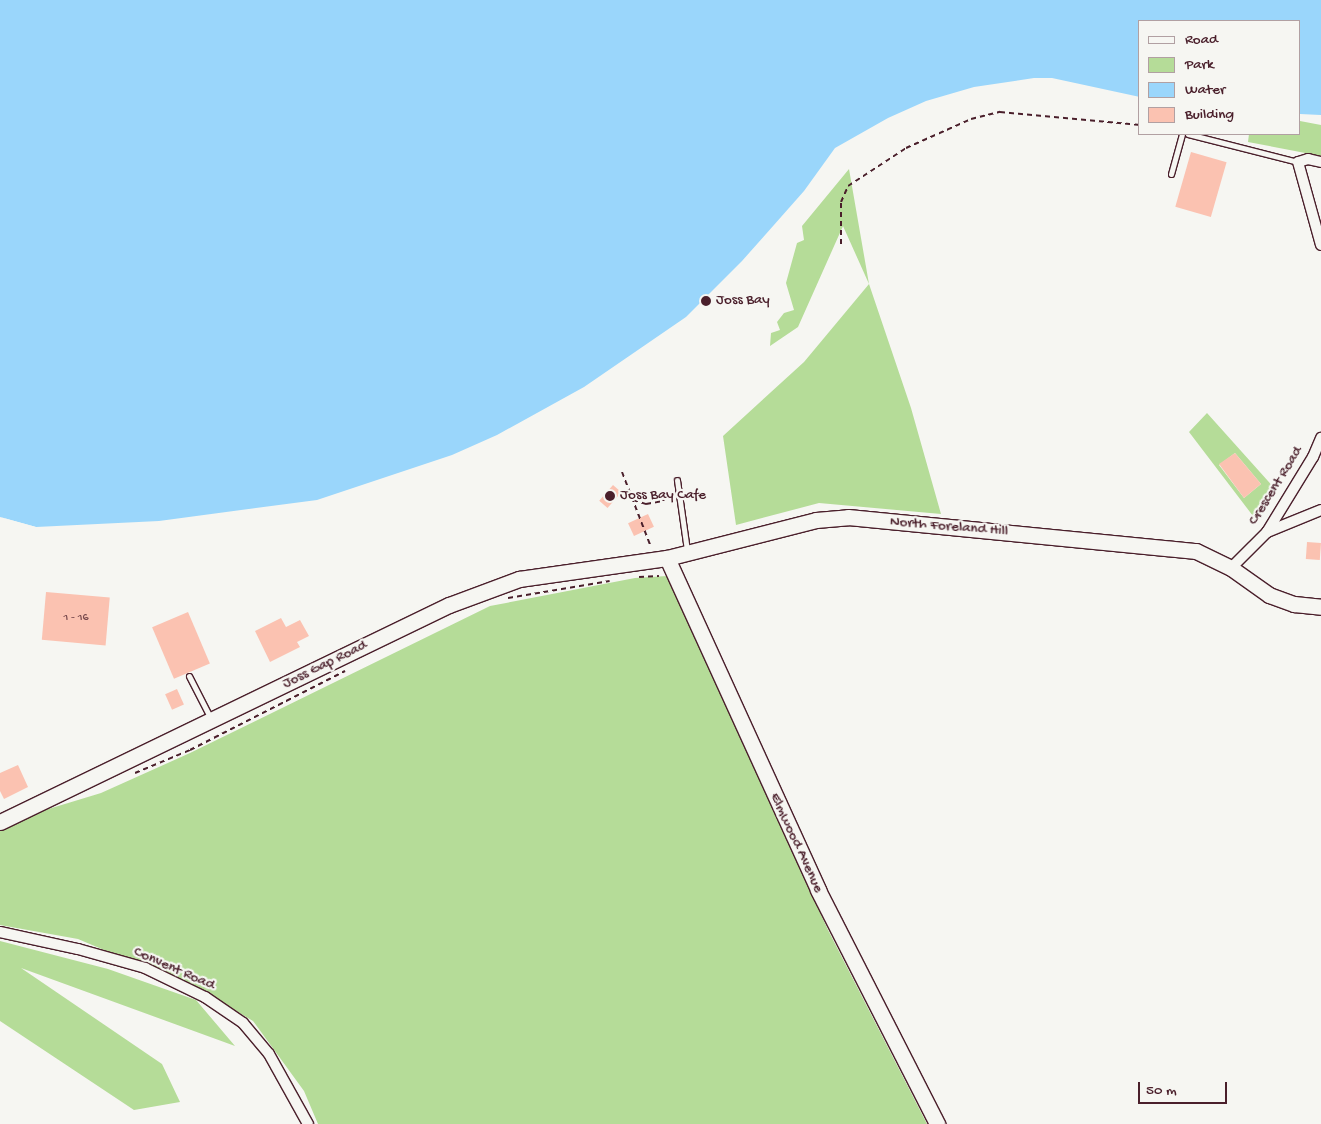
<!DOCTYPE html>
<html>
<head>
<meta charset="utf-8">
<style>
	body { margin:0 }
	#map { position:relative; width:1321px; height:1124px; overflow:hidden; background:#f6f6f2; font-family:"Gochi Hand",sans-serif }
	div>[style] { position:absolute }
	.green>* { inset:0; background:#b5dc98 }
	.water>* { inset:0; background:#9ad6fb }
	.pier>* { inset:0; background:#f6f6f2 }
	.building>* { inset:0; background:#fbc2b1; transform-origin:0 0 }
	.path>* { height:2px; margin-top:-1px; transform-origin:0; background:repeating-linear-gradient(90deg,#4a1f2b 0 5px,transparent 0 9px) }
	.roads { filter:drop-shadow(1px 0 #4a1f2b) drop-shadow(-1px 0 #4a1f2b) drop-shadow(0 1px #4a1f2b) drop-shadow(0 -1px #4a1f2b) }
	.lane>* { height:5px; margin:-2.5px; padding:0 2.5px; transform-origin:2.5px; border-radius:2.5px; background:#f6f6f2 }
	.street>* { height:10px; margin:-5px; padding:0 5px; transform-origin:5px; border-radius:5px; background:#f6f6f2 }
	.secondary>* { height:15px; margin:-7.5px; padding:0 7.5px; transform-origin:7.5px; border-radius:7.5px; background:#f6f6f2 }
	.dots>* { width:14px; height:14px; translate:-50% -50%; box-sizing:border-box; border:2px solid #f6f6f2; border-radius:50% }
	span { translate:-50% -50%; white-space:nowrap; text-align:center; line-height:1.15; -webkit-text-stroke:4.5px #f6f6f2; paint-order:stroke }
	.number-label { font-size:12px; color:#76484c }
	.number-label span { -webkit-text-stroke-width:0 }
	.poi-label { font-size:15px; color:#4a1f2b }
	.left { translate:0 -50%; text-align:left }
	.street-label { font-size:15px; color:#4a1f2b }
	.legend { position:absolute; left:1138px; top:20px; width:162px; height:115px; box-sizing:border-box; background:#f6f6f2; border:1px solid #b1a0a2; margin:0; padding:6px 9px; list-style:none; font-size:15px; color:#4a1f2b }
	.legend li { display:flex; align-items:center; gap:10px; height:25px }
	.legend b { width:25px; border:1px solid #b1a0a2 }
	.scale { position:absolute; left:1138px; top:1082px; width:89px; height:22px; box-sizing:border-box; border:2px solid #4a1f2b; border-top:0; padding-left:6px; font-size:15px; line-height:18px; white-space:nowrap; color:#4a1f2b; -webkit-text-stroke:4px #f6f6f2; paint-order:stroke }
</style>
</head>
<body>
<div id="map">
	<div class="green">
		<i style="clip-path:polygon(1300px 121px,1321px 125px,1321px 156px,1248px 142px,1249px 134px,1300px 134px)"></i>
		<i style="clip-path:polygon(849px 169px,869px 284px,911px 408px,941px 514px,819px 503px,736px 525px,723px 436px,804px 362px,869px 284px,843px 226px,798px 327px,770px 346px,771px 333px,780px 330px,777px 322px,784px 313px,794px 310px,786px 283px,797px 243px,804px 240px,802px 226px)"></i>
		<i style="clip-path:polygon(evenodd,1207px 413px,1276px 490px,1253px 516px,1189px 432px,1207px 413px,1235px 453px,1261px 484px,1244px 498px,1219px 465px,1235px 453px)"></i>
		<i style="clip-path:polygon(667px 576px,828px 930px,927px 1124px,318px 1124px,304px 1091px,253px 1021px,206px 993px,78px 939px,0 925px,0 830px,32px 814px,101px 793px,190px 753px,490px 606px,635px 578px)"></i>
		<i style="clip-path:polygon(0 941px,108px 969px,196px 1000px,235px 1046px,21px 968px,162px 1064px,180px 1102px,134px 1110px,0 1021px)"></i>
	</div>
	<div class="water">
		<i style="clip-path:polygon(0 0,1321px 0,1321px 115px,1300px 114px,1300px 21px,1140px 21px,1140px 97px,1052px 78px,1034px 78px,974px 87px,926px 101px,888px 118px,835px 148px,804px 191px,742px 261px,686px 317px,584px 387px,497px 435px,452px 455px,317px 500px,159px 521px,36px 527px,0 517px)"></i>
	</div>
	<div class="pier">
		<i style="clip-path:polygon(0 517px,36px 527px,45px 529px,36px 530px)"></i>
	</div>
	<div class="building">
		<i style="left:1191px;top:152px;width:37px;height:57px;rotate:16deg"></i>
		<i style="clip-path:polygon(1235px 453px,1261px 484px,1244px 498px,1219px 464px)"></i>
		<i style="left:613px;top:485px;width:11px;height:21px;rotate:41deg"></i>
		<i style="left:648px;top:514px;width:14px;height:22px;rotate:65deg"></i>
		<i style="left:1307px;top:542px;width:14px;height:17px;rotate:4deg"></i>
		<i style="left:46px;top:592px;width:64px;height:48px;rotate:5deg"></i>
		<i style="left:188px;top:612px;width:56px;height:39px;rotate:67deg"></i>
		<i style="clip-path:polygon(281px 618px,286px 627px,300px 620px,309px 636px,297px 642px,300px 647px,270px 662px,255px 631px)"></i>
		<i style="left:177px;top:689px;width:17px;height:13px;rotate:66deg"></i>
		<i style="clip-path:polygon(18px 765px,28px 787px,4px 799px,0 791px,0 773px)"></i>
	</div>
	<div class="path">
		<i style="left:841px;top:244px;width:42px;rotate:-90deg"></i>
		<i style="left:841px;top:202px;width:17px;rotate:-66deg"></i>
		<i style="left:848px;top:186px;width:69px;rotate:-33.2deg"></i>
		<i style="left:906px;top:148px;width:71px;rotate:-24deg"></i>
		<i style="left:971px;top:119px;width:30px;rotate:-14deg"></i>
		<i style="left:1000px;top:112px;width:141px;rotate:5.3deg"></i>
		<i style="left:622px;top:472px;width:80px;rotate:68.9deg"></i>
		<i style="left:633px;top:500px;width:14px;rotate:17deg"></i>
		<i style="left:646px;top:504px;width:17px;rotate:-10deg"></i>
		<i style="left:663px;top:501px;width:10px;rotate:-53deg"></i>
		<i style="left:639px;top:577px;width:20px;rotate:-3deg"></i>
		<i style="left:508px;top:598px;width:103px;rotate:-9.5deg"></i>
		<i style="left:135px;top:773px;width:60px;rotate:-22.7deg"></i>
		<i style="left:190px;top:750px;width:174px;rotate:-27deg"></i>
	</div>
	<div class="roads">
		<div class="lane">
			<i style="left:1188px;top:134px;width:114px;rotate:14.3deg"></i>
			<i style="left:1171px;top:174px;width:41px;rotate:-74.6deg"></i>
			<i style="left:677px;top:480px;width:71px;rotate:81.9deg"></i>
			<i style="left:189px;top:676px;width:48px;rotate:62.9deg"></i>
		</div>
		<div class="street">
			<i style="left:1321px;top:162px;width:13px;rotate:-167deg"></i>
			<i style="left:1308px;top:159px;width:10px;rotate:163deg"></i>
			<i style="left:1298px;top:162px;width:86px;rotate:74.5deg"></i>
			<i style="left:1267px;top:532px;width:58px;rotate:-22.2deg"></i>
			<i style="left:1231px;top:568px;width:51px;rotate:-45deg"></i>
			<i style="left:1267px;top:532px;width:88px;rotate:-58.5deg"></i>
			<i style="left:1313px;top:457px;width:21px;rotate:-67deg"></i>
			<i style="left:0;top:932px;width:80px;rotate:12.3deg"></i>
			<i style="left:78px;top:949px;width:70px;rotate:15.8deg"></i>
			<i style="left:145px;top:968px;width:67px;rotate:25.8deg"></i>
			<i style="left:205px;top:997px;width:46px;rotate:34.4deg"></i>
			<i style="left:243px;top:1023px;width:40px;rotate:50deg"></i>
			<i style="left:269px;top:1054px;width:80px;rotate:60.9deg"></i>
		</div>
		<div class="secondary">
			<i style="left:667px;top:558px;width:365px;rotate:65.5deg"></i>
			<i style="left:818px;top:890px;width:263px;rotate:63deg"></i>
			<i style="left:0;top:822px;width:499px;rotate:-25.8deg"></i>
			<i style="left:449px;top:605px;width:75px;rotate:-20.4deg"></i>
			<i style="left:519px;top:579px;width:149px;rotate:-8.1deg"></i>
			<i style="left:667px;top:558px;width:154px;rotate:-14.3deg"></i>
			<i style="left:816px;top:520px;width:32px;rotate:-5deg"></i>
			<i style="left:848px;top:517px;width:350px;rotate:5.6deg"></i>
			<i style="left:1196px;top:551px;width:39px;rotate:26deg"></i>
			<i style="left:1231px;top:568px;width:47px;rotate:35.4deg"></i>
			<i style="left:1269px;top:595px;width:27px;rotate:20deg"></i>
			<i style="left:1294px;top:604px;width:27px;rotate:6deg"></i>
		</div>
	</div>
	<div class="dots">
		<i style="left:706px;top:301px;background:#4a1f2b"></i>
		<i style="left:610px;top:496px;background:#4a1f2b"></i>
	</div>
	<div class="number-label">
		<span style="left:76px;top:619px">1 - 16</span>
	</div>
	<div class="poi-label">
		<span class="left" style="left:716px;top:301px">Joss Bay</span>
		<span class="left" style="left:620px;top:496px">Joss Bay Cafe</span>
	</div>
	<div class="street-label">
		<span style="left:1276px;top:486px;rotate:-58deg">Crescent Road</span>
		<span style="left:949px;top:527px;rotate:5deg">North Foreland Hill</span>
		<span style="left:325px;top:665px;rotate:-26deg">Joss Gap Road</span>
		<span style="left:796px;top:843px;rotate:65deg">Elmwood Avenue</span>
		<span style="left:174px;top:969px;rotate:24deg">Convent Road</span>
	</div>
	<ul class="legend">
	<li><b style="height:6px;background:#f6f6f2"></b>Road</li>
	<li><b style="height:14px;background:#b5dc98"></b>Park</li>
	<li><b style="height:14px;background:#9ad6fb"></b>Water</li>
	<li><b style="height:14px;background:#fbc2b1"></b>Building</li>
	</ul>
	<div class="scale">50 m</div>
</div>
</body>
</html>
